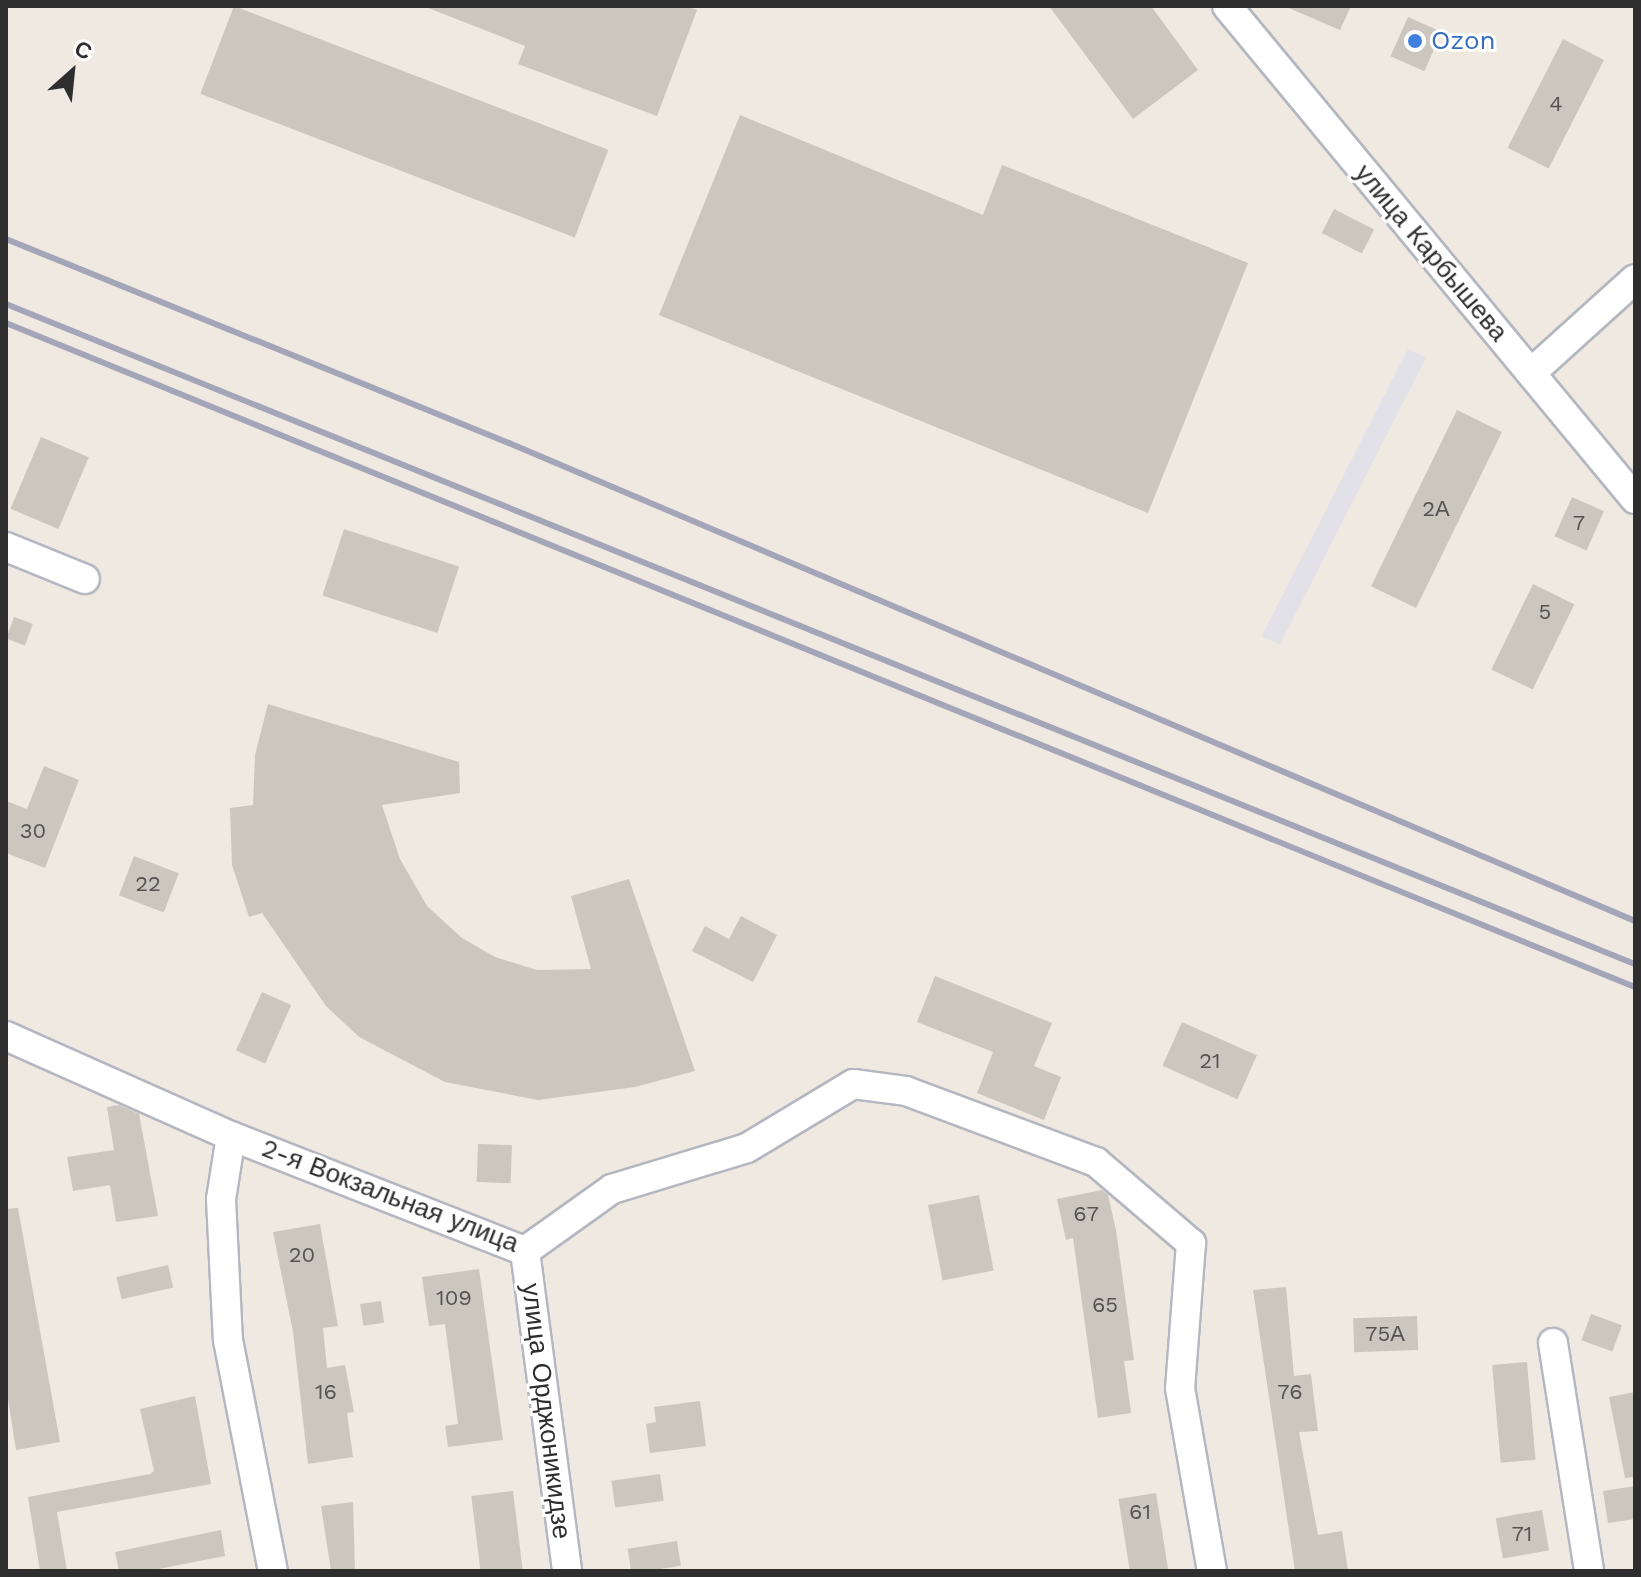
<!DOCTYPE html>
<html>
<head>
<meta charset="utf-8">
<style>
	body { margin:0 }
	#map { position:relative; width:1641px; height:1577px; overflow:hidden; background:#efe9e1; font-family:"Work Sans",sans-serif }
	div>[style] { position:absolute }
	.industrial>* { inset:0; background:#e3e1e8; transform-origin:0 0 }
	.building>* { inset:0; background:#cbc7bf; transform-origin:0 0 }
	.roads { filter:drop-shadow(2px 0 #b4b7c1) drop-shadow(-2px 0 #b4b7c1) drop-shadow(0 2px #b4b7c1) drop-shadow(0 -2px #b4b7c1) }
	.minor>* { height:28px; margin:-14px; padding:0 14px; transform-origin:14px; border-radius:14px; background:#fff }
	.rail>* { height:6px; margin:-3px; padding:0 3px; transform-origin:3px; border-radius:3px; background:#a3a6b8 }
	.dots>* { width:22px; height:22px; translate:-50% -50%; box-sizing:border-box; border:4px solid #fff; border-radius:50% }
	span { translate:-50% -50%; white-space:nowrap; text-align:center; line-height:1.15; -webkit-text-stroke:6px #fff; paint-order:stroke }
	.number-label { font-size:22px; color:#555452 }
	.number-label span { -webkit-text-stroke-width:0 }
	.shop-label { font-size:26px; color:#366cbe }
	.left { translate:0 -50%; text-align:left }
	.street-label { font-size:26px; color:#2e2e2e }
	.frame { position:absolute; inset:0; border:8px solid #2e2e2e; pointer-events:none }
	.north { position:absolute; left:32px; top:32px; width:80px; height:80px; -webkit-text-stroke:6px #fff; paint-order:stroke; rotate:27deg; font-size:22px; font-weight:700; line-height:32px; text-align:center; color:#2e2e2e }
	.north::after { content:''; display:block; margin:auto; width:28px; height:36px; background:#2e2e2e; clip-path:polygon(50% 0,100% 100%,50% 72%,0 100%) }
</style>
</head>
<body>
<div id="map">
	<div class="industrial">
		<i style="left:1408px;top:349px;width:20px;height:322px;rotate:27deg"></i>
	</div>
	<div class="building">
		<i style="left:234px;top:6px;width:401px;height:94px;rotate:21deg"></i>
		<i style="clip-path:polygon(423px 6px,686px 6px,697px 10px,657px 116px,518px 64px,525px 46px)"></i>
		<i style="clip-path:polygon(1049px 6px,1151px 6px,1198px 70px,1133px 119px)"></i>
		<i style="clip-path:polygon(1284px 6px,1351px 6px,1340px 30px)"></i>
		<i style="left:1408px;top:17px;width:37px;height:43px;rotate:24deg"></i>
		<i style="left:1563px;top:39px;width:46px;height:122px;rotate:27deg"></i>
		<i style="clip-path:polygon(740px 115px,983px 215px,1002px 165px,1248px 263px,1148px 513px,659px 315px)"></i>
		<i style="left:1334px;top:209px;width:45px;height:27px;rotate:27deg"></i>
		<i style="left:1457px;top:410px;width:50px;height:196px;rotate:26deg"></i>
		<i style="left:41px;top:437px;width:52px;height:78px;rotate:23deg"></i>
		<i style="left:1572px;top:497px;width:35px;height:43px;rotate:24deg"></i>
		<i style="left:344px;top:529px;width:121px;height:70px;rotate:18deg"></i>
		<i style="left:1533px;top:584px;width:46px;height:95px;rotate:26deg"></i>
		<i style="left:14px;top:617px;width:20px;height:23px;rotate:20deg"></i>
		<i style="clip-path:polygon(268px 704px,459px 762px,460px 793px,382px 805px,400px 859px,427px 906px,462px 938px,495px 957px,537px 970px,591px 969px,571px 896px,629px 879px,695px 1071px,635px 1087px,538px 1100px,445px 1082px,359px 1037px,326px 1006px,262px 913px,249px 917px,232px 865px,230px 808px,253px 805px,255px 755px)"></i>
		<i style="clip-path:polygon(44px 766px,79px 780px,45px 868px,6px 853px,6px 801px,27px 809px)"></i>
		<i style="left:134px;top:856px;width:48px;height:42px;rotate:21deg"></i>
		<i style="clip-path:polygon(741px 916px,777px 935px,753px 982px,692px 951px,705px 926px,729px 939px)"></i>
		<i style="clip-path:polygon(935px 976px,1052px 1023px,1034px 1066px,1061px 1077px,1044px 1120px,977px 1093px,993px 1052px,917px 1022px)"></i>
		<i style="left:262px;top:992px;width:32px;height:64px;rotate:24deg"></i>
		<i style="left:1182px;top:1022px;width:82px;height:48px;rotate:24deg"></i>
		<i style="clip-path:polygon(119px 1105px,139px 1114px,158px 1216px,116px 1222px,110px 1185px,73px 1191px,67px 1157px,114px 1150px,107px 1107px)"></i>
		<i style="left:478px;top:1144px;width:34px;height:38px;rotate:2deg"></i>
		<i style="clip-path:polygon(1102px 1190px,1108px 1195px,1116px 1230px,1134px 1360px,1124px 1361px,1131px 1413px,1098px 1418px,1073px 1238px,1066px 1240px,1057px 1199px)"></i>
		<i style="left:979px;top:1195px;width:77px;height:52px;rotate:79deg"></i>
		<i style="clip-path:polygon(18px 1208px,60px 1442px,16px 1450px,6px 1386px,6px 1209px)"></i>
		<i style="clip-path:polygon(320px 1224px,338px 1326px,323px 1328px,327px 1368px,345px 1365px,354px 1412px,347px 1413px,353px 1457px,308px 1464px,293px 1332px,273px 1232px)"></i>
		<i style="left:168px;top:1265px;width:23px;height:53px;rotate:77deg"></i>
		<i style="clip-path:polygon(479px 1269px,503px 1440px,448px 1447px,445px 1426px,458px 1424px,445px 1324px,429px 1326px,422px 1277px)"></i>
		<i style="clip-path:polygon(1286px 1287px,1294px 1376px,1311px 1374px,1318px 1431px,1299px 1432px,1318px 1535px,1342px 1531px,1348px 1571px,1295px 1571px,1253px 1290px)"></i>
		<i style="left:381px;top:1301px;width:22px;height:21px;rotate:82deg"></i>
		<i style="left:1591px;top:1314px;width:33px;height:28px;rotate:20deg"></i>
		<i style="left:1417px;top:1316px;width:34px;height:64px;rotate:88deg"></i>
		<i style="left:1527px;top:1362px;width:98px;height:35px;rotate:85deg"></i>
		<i style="clip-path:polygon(1635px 1392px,1635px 1477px,1625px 1478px,1609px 1397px)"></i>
		<i style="clip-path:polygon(195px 1396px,211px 1484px,57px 1512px,67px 1571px,40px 1571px,28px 1497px,150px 1474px,154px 1471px,140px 1409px)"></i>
		<i style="clip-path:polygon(700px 1401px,706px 1446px,650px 1453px,646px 1424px,656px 1422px,654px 1407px)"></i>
		<i style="left:660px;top:1474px;width:27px;height:49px;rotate:82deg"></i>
		<i style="clip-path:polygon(1635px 1486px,1635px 1519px,1608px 1523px,1603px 1491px)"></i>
		<i style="left:513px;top:1491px;width:81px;height:42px;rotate:83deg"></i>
		<i style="left:1156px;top:1493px;width:79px;height:38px;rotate:81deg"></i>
		<i style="clip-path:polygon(353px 1502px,355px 1571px,331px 1571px,321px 1506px)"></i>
		<i style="left:1542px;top:1510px;width:41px;height:47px;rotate:80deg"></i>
		<i style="clip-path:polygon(221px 1530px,225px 1556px,148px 1571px,119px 1571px,115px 1552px)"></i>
		<i style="left:677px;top:1541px;width:25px;height:50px;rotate:81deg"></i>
	</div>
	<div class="roads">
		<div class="minor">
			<i style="left:1227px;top:6px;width:640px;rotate:50.39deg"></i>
			<i style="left:1531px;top:373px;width:140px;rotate:-42.1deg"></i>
			<i style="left:6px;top:547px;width:85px;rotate:22.1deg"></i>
			<i style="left:6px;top:1036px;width:246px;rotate:24deg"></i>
			<i style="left:231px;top:1136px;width:316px;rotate:21.4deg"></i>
			<i style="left:525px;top:1251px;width:107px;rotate:-35.5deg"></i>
			<i style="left:612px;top:1189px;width:141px;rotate:-16.9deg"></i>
			<i style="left:747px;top:1148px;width:124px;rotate:-31.1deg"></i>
			<i style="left:853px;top:1084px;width:53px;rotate:7.5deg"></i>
			<i style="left:906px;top:1091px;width:203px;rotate:20.5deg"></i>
			<i style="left:1096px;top:1162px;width:125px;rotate:40.5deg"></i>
			<i style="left:1191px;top:1243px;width:145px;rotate:94.3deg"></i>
			<i style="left:1180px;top:1388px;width:186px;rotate:80.1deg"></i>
			<i style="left:231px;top:1136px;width:64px;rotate:99deg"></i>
			<i style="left:221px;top:1199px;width:141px;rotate:87.2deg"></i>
			<i style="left:228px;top:1340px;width:235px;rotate:79deg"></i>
			<i style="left:525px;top:1251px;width:323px;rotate:82.5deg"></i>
			<i style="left:1553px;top:1343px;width:231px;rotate:81deg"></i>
		</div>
	</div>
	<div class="rail">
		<i style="left:6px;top:239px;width:543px;rotate:22.08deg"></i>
		<i style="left:509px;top:443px;width:1223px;rotate:23deg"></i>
		<i style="left:6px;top:304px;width:1758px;rotate:22.06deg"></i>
		<i style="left:6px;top:323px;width:1759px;rotate:22.18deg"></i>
	</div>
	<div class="dots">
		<i style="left:1415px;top:41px;background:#3f7fe0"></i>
	</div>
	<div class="number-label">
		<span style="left:1556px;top:104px">4</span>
		<span style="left:1436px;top:509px">2А</span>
		<span style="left:1579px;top:523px">7</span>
		<span style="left:1545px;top:612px">5</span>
		<span style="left:33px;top:831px">30</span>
		<span style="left:148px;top:884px">22</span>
		<span style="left:1210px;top:1061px">21</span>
		<span style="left:1086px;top:1214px">67</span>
		<span style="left:302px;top:1255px">20</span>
		<span style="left:454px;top:1298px">109</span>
		<span style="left:1105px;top:1305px">65</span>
		<span style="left:1385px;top:1334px">75А</span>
		<span style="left:326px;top:1392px">16</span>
		<span style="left:1290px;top:1392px">76</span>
		<span style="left:1140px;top:1512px">61</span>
		<span style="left:1522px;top:1534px">71</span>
	</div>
	<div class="shop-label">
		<span class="left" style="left:1431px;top:41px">Ozon</span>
	</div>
	<div class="street-label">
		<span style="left:1431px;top:253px;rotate:50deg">улица Карбышева</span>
		<span style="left:390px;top:1196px;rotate:21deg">2-я Вокзальная улица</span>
		<span style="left:546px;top:1411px;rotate:83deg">улица Орджоникидзе</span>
	</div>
	<div class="frame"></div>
	<div class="north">С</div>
</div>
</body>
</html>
